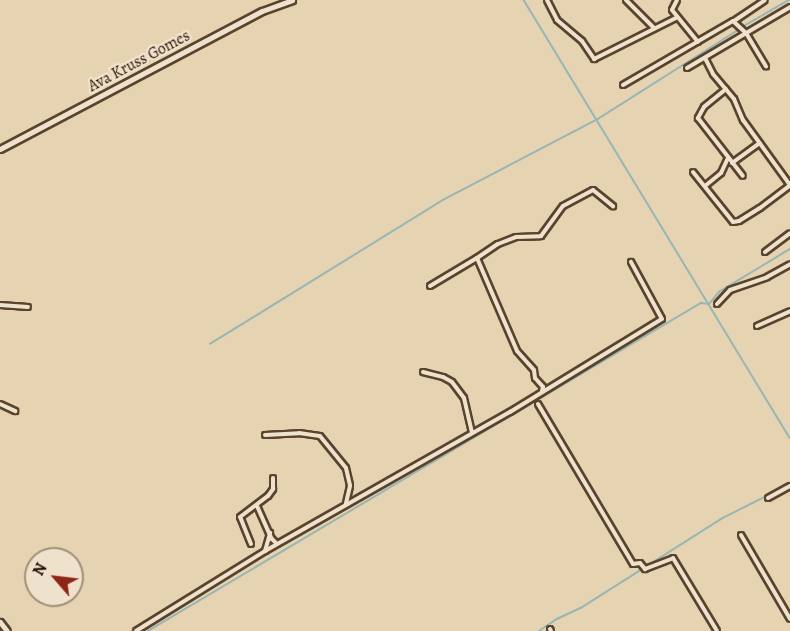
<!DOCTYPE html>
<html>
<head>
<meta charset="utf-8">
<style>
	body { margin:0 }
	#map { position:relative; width:790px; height:631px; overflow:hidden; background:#e6d3b1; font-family:Alegreya,serif }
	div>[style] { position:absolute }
	.stream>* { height:1.5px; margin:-0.75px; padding:0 0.75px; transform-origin:0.75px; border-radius:0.75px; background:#98b6b3 }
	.roads { filter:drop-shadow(2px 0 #59432d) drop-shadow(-2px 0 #59432d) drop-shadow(0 2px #59432d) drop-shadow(0 -2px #59432d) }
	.street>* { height:4px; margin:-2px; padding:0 2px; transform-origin:2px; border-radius:2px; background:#efe2cc }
	.secondary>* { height:5px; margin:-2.5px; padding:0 2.5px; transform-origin:2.5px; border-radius:2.5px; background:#efe2cc }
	span { translate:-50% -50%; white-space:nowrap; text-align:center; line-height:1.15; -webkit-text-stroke:5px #efe2cc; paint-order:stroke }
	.street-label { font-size:16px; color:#2a1301 }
	.north { position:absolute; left:24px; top:547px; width:60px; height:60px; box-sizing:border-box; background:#efe2cc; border:2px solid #a08f7b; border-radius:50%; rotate:298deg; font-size:16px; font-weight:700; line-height:24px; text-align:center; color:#2a1301 }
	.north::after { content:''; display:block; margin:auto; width:21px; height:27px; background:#8f2418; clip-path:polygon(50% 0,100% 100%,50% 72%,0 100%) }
</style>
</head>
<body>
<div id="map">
	<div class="stream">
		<i style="left:524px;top:0;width:512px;rotate:58.73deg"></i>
		<i style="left:744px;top:26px;width:52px;rotate:-30deg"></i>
		<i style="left:210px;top:344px;width:274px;rotate:-31.7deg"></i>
		<i style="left:443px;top:200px;width:175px;rotate:-27.6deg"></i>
		<i style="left:598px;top:119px;width:166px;rotate:-32.4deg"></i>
		<i style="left:148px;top:631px;width:643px;rotate:-30.67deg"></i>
		<i style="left:701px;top:303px;width:8px;rotate:7deg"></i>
		<i style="left:709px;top:304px;width:16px;rotate:-50deg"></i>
		<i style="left:719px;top:292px;width:83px;rotate:-31.2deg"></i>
		<i style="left:539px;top:631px;width:22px;rotate:-34deg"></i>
		<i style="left:557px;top:619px;width:26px;rotate:-25deg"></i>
		<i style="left:581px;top:608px;width:168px;rotate:-32.4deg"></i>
		<i style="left:723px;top:518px;width:75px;rotate:-26.9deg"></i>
	</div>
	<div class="roads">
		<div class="street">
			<i style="left:547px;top:0;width:22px;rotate:63deg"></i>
			<i style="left:557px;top:20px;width:33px;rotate:40deg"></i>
			<i style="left:582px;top:41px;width:22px;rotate:56deg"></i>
			<i style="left:594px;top:59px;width:92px;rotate:-26.6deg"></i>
			<i style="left:626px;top:0;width:40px;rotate:45deg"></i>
			<i style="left:677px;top:0;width:11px;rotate:117deg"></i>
			<i style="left:672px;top:10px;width:41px;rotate:50.9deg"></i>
			<i style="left:734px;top:21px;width:37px;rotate:-34deg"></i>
			<i style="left:705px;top:58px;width:18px;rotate:63deg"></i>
			<i style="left:713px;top:74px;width:33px;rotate:50deg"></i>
			<i style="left:734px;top:99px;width:23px;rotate:67deg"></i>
			<i style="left:743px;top:120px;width:80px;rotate:54.1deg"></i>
			<i style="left:687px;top:68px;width:120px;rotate:-30.6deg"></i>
			<i style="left:623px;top:85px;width:127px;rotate:-30.2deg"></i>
			<i style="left:733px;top:21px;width:18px;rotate:43deg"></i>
			<i style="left:746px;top:33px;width:39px;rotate:59deg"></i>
			<i style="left:726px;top:89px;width:28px;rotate:141deg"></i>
			<i style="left:704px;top:107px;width:13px;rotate:119deg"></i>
			<i style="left:698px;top:118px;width:73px;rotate:52.2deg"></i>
			<i style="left:732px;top:163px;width:34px;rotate:-36deg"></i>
			<i style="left:693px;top:172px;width:64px;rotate:51.3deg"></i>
			<i style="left:733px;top:222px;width:6px;rotate:-9deg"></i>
			<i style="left:739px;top:221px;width:25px;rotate:-32deg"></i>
			<i style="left:760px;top:208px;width:38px;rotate:-37deg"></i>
			<i style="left:705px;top:186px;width:21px;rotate:-39deg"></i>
			<i style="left:721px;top:173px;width:17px;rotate:-65deg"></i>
			<i style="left:765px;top:252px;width:31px;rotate:-37deg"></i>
			<i style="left:477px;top:258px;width:25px;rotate:-34deg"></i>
			<i style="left:498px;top:244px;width:19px;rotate:-21deg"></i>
			<i style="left:516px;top:237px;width:25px;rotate:-2deg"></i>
			<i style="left:541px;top:236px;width:37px;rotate:-54deg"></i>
			<i style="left:563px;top:206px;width:34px;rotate:-28deg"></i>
			<i style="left:593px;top:190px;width:26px;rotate:39deg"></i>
			<i style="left:430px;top:286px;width:55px;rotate:-30.8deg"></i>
			<i style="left:477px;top:258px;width:101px;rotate:66.7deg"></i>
			<i style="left:517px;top:351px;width:25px;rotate:48deg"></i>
			<i style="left:534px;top:370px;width:8px;rotate:83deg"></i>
			<i style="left:535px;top:378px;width:12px;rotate:48deg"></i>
			<i style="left:543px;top:387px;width:4px;rotate:104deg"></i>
			<i style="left:717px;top:304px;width:19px;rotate:-47deg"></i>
			<i style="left:730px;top:290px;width:39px;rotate:-19deg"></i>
			<i style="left:767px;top:277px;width:26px;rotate:-29deg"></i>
			<i style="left:0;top:305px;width:28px;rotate:4deg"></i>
			<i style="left:757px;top:326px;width:36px;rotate:-24deg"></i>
			<i style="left:423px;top:372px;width:21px;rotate:14deg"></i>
			<i style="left:443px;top:377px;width:10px;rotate:29deg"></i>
			<i style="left:452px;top:382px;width:20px;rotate:53deg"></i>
			<i style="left:464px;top:398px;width:35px;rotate:77deg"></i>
			<i style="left:0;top:404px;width:17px;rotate:25deg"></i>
			<i style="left:538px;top:404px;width:186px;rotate:59.3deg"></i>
			<i style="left:633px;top:564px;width:7px;rotate:-8deg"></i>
			<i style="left:640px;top:563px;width:8px;rotate:50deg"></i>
			<i style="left:645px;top:569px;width:30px;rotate:-21deg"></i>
			<i style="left:673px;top:558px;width:85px;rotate:58.9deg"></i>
			<i style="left:265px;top:435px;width:34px;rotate:-3deg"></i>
			<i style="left:299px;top:433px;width:21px;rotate:8deg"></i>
			<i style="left:320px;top:436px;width:41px;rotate:50.9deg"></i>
			<i style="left:346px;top:468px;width:18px;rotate:77deg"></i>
			<i style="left:350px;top:486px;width:18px;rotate:103deg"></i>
			<i style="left:768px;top:498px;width:25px;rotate:-29deg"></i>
			<i style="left:257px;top:506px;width:36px;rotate:66deg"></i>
			<i style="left:272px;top:539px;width:7px;rotate:45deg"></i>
			<i style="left:741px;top:535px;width:97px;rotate:59.7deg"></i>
			<i style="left:251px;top:544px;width:29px;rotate:-112deg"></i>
			<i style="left:240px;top:517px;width:35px;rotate:-37deg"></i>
			<i style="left:268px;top:496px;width:9px;rotate:-54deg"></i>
			<i style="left:273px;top:489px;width:11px;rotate:-90deg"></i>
			<i style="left:265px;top:551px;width:19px;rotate:-74deg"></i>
			<i style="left:550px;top:629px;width:2px;rotate:63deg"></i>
			<i style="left:136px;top:631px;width:152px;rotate:-31.8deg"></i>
			<i style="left:265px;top:551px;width:282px;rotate:-29.6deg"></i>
			<i style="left:510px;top:412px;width:178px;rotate:-31.5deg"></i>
			<i style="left:662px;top:319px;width:65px;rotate:-118.5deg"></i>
		</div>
		<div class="secondary">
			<i style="left:0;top:149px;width:296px;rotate:-27.8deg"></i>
			<i style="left:262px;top:11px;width:32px;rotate:-20deg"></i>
			<i style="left:0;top:622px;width:11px;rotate:52deg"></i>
		</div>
	</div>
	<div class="street-label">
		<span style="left:139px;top:61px;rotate:-28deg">Ava Kruss Gomes</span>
	</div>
	<div class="north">N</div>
</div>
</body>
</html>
